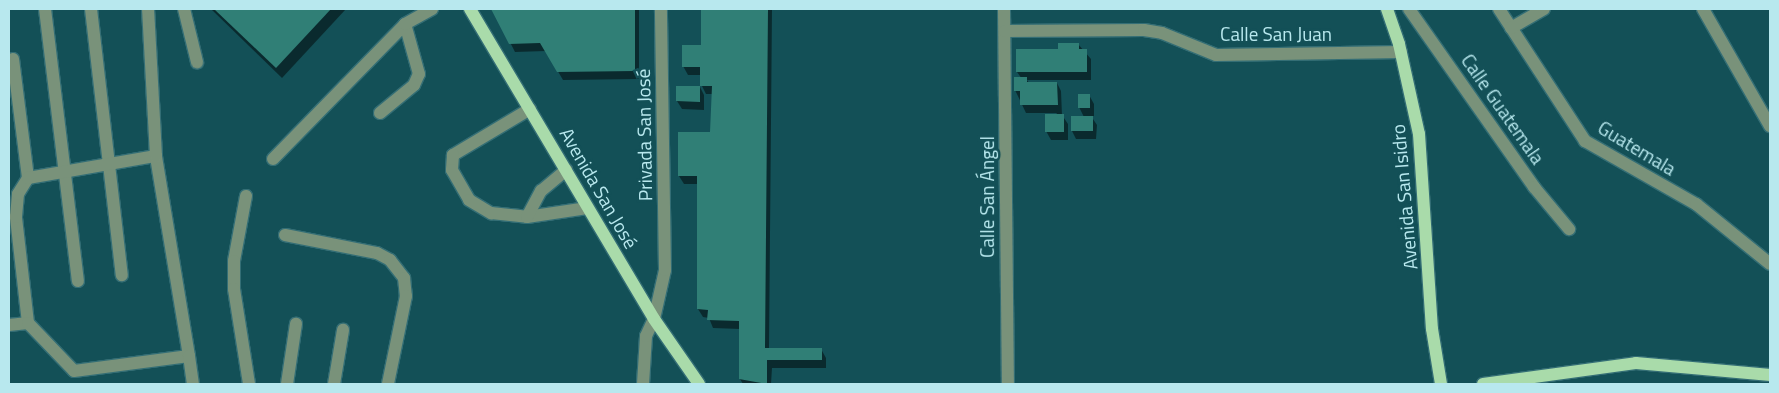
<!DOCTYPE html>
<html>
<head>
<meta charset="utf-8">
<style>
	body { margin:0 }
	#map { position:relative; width:1779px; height:393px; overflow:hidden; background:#135057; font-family:"Titillium Web",sans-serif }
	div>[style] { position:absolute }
	.shadow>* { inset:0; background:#0007 }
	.building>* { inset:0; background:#307f76; transform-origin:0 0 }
	.roads { filter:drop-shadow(1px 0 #346e75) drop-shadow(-1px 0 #346e75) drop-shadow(0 1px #346e75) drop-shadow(0 -1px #346e75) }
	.minor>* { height:12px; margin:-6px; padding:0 6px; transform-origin:6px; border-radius:6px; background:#79927a }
	.major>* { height:12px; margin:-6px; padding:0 6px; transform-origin:6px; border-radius:6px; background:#a9dbaa }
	span { translate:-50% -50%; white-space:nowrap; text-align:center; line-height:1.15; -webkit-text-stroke:5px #135057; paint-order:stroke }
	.street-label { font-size:19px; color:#b8e8ee }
	.frame { position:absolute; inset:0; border:10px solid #b8e8ee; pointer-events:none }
</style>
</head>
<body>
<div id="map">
	<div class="shadow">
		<i style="clip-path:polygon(211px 9px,346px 9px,282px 78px)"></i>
		<i style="clip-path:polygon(493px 9px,639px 9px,639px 79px,563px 80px,546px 51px,515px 52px)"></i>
		<i style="clip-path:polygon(702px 9px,772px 9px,769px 349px,821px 349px,826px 358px,826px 368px,772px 368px,771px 384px,743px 384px,740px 379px,740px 329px,713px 328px,709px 318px,703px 317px,698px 309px,698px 184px,684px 184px,679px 176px,712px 133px,713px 94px,706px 94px,702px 86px,701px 75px,688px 75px,683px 66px,702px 47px)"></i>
		<i style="clip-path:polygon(1078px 44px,1091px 59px,1091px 80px,1027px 80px,1029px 83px,1057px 83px,1061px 91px,1062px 115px,1068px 124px,1068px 140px,1051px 140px,1046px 131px,1057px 113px,1026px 113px,1015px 90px,1022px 79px,1017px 72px)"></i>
		<i style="clip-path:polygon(677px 87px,700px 87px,704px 95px,704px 110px,682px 109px,677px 101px)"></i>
		<i style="clip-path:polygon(1089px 95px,1094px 104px,1094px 116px,1091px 116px,1097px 125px,1096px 139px,1076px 139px,1072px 131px,1072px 117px,1084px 117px,1079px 107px)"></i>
	</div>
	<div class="building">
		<i style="clip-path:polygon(214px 9px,331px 9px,276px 68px)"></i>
		<i style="clip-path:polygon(491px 9px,635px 9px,635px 71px,557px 72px,540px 43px,509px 44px)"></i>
		<i style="clip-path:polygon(701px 9px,768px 9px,765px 348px,822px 348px,822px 360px,767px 360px,767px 384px,739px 379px,739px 321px,707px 320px,708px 310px,697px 309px,697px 176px,678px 176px,678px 132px,710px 132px,712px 86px,700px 86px,700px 102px,676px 101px,676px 86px,700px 86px,700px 67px,682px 67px,682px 45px,701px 45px)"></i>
		<i style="clip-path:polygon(1058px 43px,1079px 43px,1079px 49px,1087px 49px,1087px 72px,1016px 72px,1016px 49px,1058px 49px)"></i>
		<i style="clip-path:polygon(1014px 77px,1027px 77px,1027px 82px,1057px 82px,1058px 105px,1020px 105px,1020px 91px,1014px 91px)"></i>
		<i style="left:1078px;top:94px;width:12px;height:14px"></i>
		<i style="left:1045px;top:114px;width:19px;height:18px"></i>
		<i style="left:1071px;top:116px;width:22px;height:15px"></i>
	</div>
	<div class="roads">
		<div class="minor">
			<i style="left:45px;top:9px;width:274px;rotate:83.1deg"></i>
			<i style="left:91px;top:9px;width:268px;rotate:83.4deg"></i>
			<i style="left:184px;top:9px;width:55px;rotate:76.2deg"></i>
			<i style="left:1004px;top:9px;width:375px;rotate:89.4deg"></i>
			<i style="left:1409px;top:9px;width:218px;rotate:54.9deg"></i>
			<i style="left:1534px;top:187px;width:55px;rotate:50.2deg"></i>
			<i style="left:1499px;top:9px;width:158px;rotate:56.9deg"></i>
			<i style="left:1585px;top:141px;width:128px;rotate:29.6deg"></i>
			<i style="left:1696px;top:204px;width:95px;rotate:39deg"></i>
			<i style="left:1703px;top:9px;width:135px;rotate:60.2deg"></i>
			<i style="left:1511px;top:28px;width:38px;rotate:-30deg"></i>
			<i style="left:1005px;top:31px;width:139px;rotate:-0.4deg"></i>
			<i style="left:1144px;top:30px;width:18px;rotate:9deg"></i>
			<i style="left:1162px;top:33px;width:58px;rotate:22.2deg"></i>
			<i style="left:1216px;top:55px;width:185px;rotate:-0.9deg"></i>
			<i style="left:13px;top:59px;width:120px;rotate:82.8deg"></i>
			<i style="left:530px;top:109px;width:90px;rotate:149.1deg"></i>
			<i style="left:453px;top:155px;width:15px;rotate:94deg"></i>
			<i style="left:452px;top:170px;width:34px;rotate:60deg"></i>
			<i style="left:469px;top:200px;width:26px;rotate:31deg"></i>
			<i style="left:491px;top:213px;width:36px;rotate:6deg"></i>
			<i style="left:527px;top:217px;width:61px;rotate:-8.5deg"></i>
			<i style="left:380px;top:113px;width:44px;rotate:-39.5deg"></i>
			<i style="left:414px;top:85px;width:12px;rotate:-66deg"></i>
			<i style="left:419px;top:74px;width:52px;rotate:-105.6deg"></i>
			<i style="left:273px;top:159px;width:189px;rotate:-45.6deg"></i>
			<i style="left:405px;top:24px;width:31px;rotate:-29deg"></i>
			<i style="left:246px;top:196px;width:66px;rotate:100.5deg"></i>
			<i style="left:234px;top:261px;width:28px;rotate:90deg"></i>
			<i style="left:234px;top:289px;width:96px;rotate:81deg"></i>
			<i style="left:527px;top:217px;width:30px;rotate:-62deg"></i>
			<i style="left:541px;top:191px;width:33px;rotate:-40deg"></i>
			<i style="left:285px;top:235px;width:94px;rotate:11.1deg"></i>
			<i style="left:377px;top:253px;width:15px;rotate:28deg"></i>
			<i style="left:390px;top:260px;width:23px;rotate:52deg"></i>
			<i style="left:404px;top:278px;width:18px;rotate:84deg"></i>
			<i style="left:406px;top:296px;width:90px;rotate:101.6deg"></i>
			<i style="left:28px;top:323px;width:107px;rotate:-96.5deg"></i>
			<i style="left:16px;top:217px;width:23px;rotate:-85deg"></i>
			<i style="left:18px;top:194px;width:19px;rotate:-58deg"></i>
			<i style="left:28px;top:178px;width:130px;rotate:-9.8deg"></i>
			<i style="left:9px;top:325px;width:19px;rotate:-6deg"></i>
			<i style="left:28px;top:323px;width:66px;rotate:46.2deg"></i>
			<i style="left:74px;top:371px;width:116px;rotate:-7.4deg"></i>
			<i style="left:189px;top:356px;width:203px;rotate:-99.4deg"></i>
			<i style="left:156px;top:156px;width:147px;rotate:-93.1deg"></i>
			<i style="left:189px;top:356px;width:28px;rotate:82deg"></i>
			<i style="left:287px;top:384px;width:61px;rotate:-81.5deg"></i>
			<i style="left:334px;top:384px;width:55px;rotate:-80.5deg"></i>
			<i style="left:643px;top:384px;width:48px;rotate:-86.4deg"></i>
			<i style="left:646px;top:336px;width:19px;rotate:-65deg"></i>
			<i style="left:654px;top:319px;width:50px;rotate:-77.3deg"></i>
			<i style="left:665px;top:270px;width:261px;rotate:-90.9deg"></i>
		</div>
		<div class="major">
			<i style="left:470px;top:9px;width:360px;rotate:59.3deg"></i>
			<i style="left:654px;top:319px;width:79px;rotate:55.3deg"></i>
			<i style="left:1387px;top:9px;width:37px;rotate:71deg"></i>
			<i style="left:1399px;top:44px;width:92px;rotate:77.5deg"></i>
			<i style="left:1419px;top:134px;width:195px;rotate:86.2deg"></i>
			<i style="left:1432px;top:329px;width:56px;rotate:80.7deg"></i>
			<i style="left:1483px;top:384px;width:154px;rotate:-7.8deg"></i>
			<i style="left:1636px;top:363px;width:135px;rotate:5.1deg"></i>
		</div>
	</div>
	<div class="street-label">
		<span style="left:1276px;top:34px">Calle San Juan</span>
		<span style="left:1503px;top:109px;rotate:55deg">Calle Guatemala</span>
		<span style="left:644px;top:135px;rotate:-91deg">Privada San José</span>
		<span style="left:1637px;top:148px;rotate:31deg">Guatemala</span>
		<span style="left:599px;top:188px;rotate:60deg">Avenida San José</span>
		<span style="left:987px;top:197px;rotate:-90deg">Calle San Ángel</span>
		<span style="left:1404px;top:197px;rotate:-95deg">Avenida San Isidro</span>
	</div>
	<div class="frame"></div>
</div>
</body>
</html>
